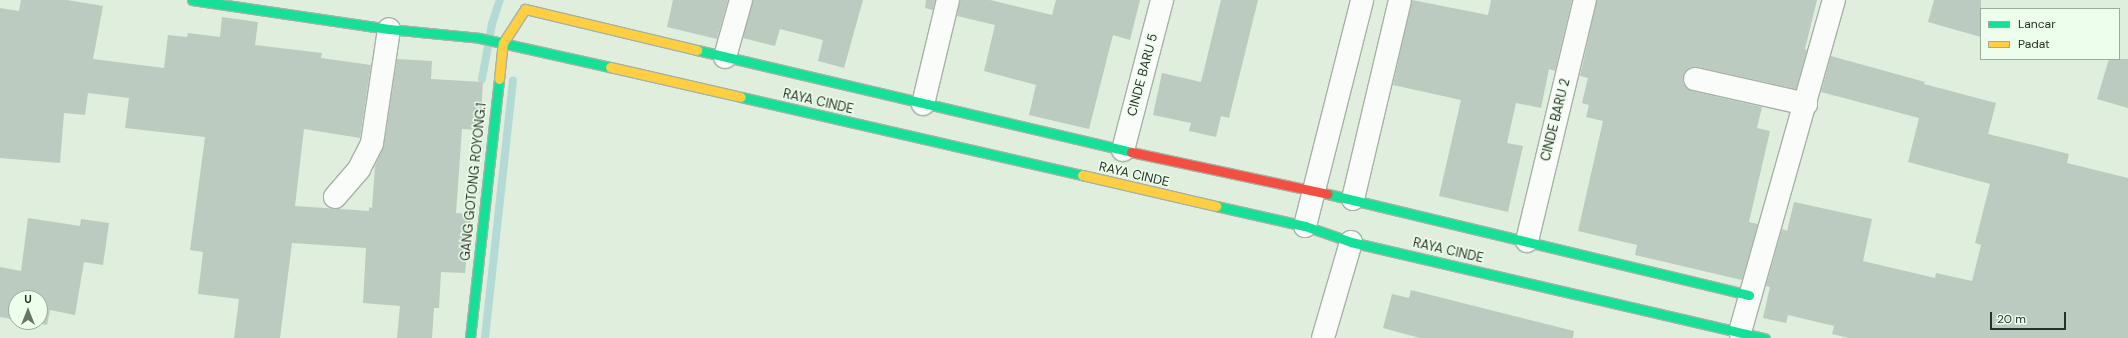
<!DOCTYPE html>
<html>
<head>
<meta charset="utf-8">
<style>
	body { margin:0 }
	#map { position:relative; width:2128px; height:338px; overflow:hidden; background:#dfeedd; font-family:"DM Sans",sans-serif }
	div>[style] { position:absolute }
	.stream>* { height:8px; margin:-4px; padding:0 4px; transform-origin:4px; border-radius:4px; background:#b4dad5 }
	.building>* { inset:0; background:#bccbc0 }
	.roads { filter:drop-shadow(1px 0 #a6b2a4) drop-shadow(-1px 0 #a6b2a4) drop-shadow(0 1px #a6b2a4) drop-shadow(0 -1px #a6b2a4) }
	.street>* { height:22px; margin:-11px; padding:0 11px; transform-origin:11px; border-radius:11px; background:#fafcfa }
	.fast>* { height:9px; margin:-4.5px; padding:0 4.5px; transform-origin:4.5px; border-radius:4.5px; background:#16e098 }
	.slow>* { height:9px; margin:-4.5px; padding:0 4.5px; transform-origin:4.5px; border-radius:4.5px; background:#ffcf43 }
	.jam>* { height:9px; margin:-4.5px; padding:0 4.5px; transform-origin:4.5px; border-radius:4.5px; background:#f24e42 }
	span { translate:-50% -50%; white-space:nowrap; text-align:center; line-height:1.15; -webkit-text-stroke:3px #edfeec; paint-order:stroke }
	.street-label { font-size:13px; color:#283227 }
	.legend { position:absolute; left:1980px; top:8px; width:140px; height:52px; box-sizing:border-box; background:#edfeec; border:1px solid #9eac9d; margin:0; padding:5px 7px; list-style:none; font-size:12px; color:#283227 }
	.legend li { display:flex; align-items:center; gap:8px; height:20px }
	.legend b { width:20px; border:1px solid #9eac9d }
	.north { position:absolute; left:8px; top:290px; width:40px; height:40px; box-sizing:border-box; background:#edfeec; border:1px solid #9eac9d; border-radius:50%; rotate:0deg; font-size:11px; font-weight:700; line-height:16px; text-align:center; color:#283227 }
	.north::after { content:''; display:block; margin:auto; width:14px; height:18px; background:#687467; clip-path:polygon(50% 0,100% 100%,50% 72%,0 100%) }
	.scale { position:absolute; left:1990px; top:312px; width:76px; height:18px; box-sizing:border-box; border:2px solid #283227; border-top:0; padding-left:5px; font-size:12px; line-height:14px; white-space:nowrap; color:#283227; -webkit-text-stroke:3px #edfeec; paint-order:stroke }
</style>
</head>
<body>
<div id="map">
	<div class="stream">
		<i style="left:482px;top:79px;width:56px;rotate:-79.7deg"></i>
		<i style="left:492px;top:24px;width:25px;rotate:-72deg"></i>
		<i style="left:485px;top:338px;width:259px;rotate:-83.8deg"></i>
	</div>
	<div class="building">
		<i style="clip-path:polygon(21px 0,67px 0,103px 6px,93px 59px,164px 68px,168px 35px,187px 37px,188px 33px,220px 37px,222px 17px,258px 22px,255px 45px,322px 53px,321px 58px,371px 65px,360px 138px,304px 129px,295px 206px,369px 211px,369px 207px,372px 208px,375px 166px,384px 145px,397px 59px,432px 61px,431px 79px,483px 82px,480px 130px,462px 129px,456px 213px,471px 214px,465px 273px,441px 272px,439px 308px,434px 308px,432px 338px,397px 338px,400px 306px,363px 303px,366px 248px,292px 243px,280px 338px,234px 338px,239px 299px,198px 294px,203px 252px,190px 250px,205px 137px,125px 128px,129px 98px,88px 93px,85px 115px,64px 113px,60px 163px,0 158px,0 8px,19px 11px)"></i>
		<i style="clip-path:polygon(673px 0,728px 0,717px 39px,667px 27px)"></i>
		<i style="clip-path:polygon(753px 0,863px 0,844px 68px,818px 61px,823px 40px,780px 29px,775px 46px,743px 38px)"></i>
		<i style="clip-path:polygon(926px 0,935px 0,933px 10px,925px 8px)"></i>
		<i style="clip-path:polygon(960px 0,990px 0,1052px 15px,1056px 0,1140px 0,1130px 40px,1113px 35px,1089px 129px,1029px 115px,1036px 85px,984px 71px,995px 25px,957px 16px)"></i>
		<i style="clip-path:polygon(1221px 0,1258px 0,1229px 118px,1221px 116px,1216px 137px,1189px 131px,1191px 123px,1153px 115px,1162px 73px,1201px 82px)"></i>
		<i style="clip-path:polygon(1412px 0,1488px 15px,1491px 0,1572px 0,1555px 71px,1549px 69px,1541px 108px,1516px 103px,1507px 143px,1523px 146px,1508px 212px,1439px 196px,1461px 100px,1393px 85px)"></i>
		<i style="clip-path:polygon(1597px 0,1817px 0,1805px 49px,1807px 50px,1796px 89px,1698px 67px,1691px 67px,1683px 76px,1683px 83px,1692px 91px,1762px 107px,1757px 128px,1770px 131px,1749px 222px,1758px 224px,1742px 280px,1635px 255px,1637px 245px,1578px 231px,1603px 121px,1586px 117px,1589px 105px,1582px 103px,1588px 78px,1580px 76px)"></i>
		<i style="clip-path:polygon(1934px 0,1981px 0,1981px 37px,1928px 22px)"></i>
		<i style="clip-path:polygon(1831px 56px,1925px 82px,1924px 84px,1996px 103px,1988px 134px,2069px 154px,2067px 163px,2128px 178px,2128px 338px,1849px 338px,1832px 334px,1834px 326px,1788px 315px,1786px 323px,1763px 318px,1770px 287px,1766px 286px,1782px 229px,1787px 231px,1794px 202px,1872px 219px,1863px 261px,1935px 278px,1936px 273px,1972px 281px,1981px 245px,1975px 243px,1990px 184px,1908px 162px,1919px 118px,1821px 92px)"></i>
		<i style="clip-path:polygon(2109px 59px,2128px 59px,2128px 108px,2097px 99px)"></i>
		<i style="clip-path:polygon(28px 218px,80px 226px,81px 219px,109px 223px,103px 265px,84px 262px,75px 315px,50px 310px,47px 325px,30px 322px,40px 322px,40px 298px,16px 298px,16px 320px,0 317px,0 267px,21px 271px)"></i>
		<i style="clip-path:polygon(1411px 290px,1574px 331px,1573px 338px,1420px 338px,1383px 328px,1392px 294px,1409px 298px)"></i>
	</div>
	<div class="roads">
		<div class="street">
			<i style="left:725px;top:57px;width:59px;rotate:-74.3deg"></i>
			<i style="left:1695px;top:79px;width:114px;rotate:12.7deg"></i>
			<i style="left:923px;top:104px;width:107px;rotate:-76.5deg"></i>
			<i style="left:1123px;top:150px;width:155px;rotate:-75.4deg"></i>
			<i style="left:335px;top:197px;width:37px;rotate:-49deg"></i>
			<i style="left:359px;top:169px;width:29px;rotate:-63deg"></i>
			<i style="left:372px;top:143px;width:115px;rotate:-81.5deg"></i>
			<i style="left:1353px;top:199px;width:204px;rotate:-76.7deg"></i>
			<i style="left:1305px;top:226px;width:233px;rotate:-75.8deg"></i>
			<i style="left:1527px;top:241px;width:248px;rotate:-76.5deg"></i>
			<i style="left:1740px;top:332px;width:345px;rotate:-74.2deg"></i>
			<i style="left:1323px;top:338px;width:100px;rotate:-73.7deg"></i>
		</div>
		<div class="fast">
			<i style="left:192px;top:0;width:199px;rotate:8.4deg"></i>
			<i style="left:389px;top:29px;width:91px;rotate:5.6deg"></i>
			<i style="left:480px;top:38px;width:133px;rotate:12.6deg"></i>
			<i style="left:697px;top:50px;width:446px;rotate:13.2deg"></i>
			<i style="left:741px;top:97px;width:350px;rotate:12.9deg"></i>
			<i style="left:1328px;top:194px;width:433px;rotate:13.5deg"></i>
			<i style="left:1216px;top:206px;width:91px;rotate:12.7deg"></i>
			<i style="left:1305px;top:226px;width:49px;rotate:19.2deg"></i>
			<i style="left:1351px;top:242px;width:425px;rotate:13.1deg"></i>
			<i style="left:470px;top:338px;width:261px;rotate:-83.6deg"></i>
		</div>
		<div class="slow">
			<i style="left:610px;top:67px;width:134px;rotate:12.9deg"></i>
			<i style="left:499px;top:79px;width:36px;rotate:-84deg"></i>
			<i style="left:503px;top:43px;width:40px;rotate:-57.1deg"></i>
			<i style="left:525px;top:9px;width:177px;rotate:13.4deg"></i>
			<i style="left:1082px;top:175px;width:138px;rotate:13deg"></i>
		</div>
		<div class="jam">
			<i style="left:1131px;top:152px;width:201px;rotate:12deg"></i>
		</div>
	</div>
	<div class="street-label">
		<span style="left:1143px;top:75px;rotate:-75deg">CINDE BARU 5</span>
		<span style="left:818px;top:102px;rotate:13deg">RAYA CINDE</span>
		<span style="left:1556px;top:120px;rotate:-76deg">CINDE BARU 2</span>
		<span style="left:1134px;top:175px;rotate:13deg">RAYA CINDE</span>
		<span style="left:474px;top:182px;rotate:-84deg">GANG GOTONG ROYONG.1</span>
		<span style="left:1448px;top:251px;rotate:13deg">RAYA CINDE</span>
	</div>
	<ul class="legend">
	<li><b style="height:5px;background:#16e098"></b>Lancar</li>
	<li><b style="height:5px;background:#ffcf43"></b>Padat</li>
	</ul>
	<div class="north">U</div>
	<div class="scale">20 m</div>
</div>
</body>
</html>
